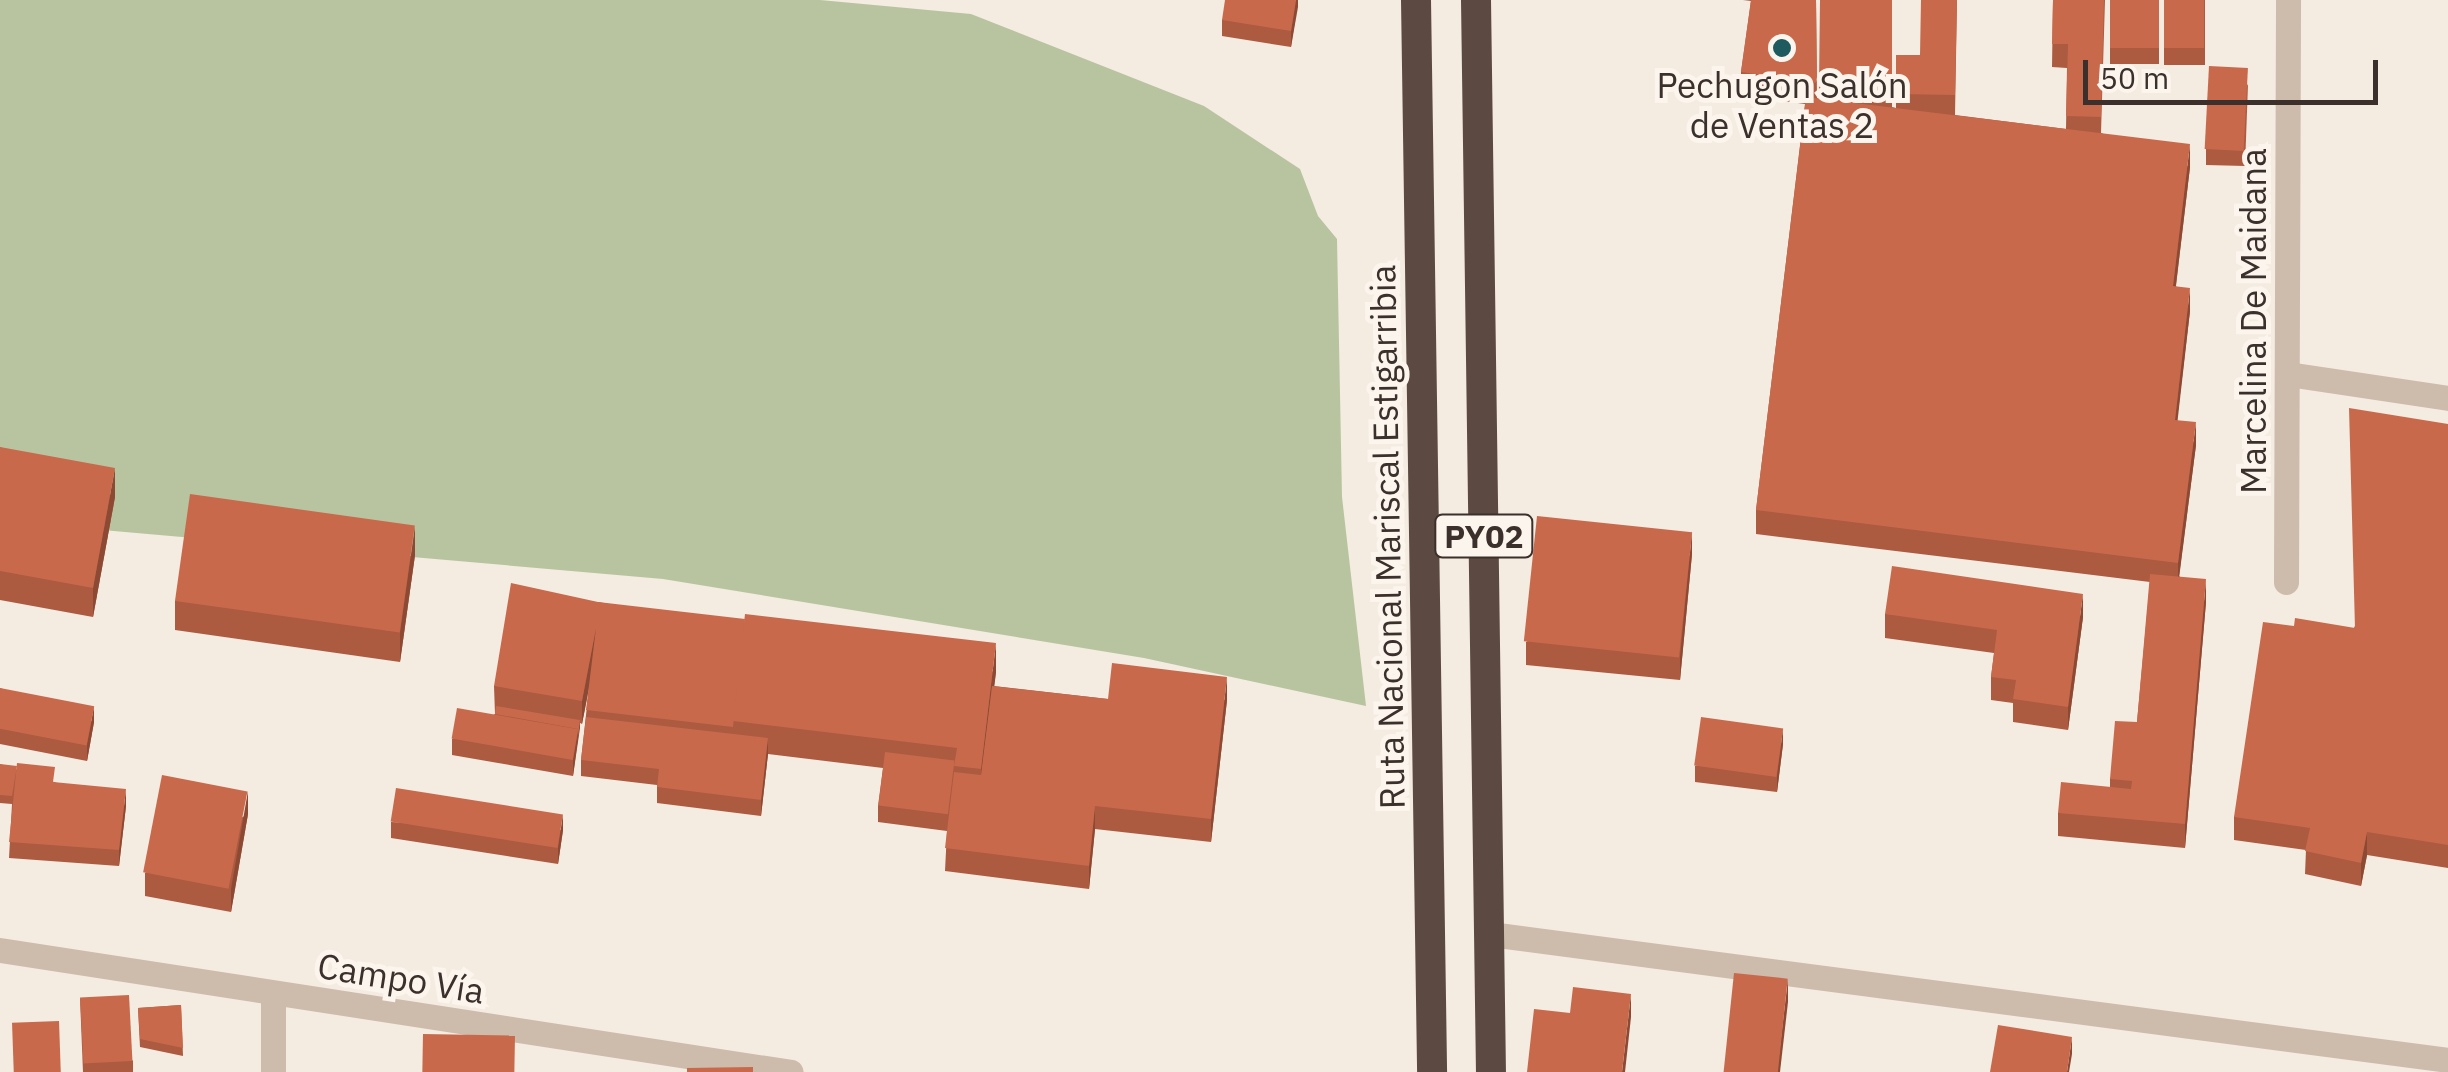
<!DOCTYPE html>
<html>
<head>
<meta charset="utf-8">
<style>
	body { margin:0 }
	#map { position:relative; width:2448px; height:1072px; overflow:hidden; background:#f4ebe1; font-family:"IBM Plex Sans",sans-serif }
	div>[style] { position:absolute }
	.green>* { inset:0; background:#b8c4a0 }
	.minor>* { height:25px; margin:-12.5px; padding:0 12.5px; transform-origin:12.5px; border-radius:12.5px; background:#cdbbac }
	.highway>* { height:30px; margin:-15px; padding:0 15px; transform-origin:15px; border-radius:15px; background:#5c4a42 }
	.wall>* { inset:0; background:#ac5a40; transform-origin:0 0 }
	.shaded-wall>* { inset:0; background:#8c4a34 }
	.building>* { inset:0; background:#c8694b; transform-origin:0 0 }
	.dots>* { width:28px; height:28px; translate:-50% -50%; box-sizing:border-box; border:5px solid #fbf5ee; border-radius:50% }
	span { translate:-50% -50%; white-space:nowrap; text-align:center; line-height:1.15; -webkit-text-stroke:10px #fbf5ee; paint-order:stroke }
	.shield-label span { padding:2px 8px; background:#fbf5ee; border:2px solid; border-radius:8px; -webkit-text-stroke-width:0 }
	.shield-label { font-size:32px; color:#3b302b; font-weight:700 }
	.poi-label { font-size:35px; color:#3b302b }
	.street-label { font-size:35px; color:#3b302b }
	.scale { position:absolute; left:2083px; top:60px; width:295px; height:45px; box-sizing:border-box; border:5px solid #3b302b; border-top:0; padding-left:12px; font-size:30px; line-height:35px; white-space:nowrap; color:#3b302b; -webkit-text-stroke:8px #fbf5ee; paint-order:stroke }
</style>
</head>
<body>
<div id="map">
	<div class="green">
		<i style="clip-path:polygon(0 0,820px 0,971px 14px,1204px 106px,1300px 169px,1318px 216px,1337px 239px,1342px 497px,1366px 706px,1144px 658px,663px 579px,0 521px)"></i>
	</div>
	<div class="minor">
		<i style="left:2288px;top:374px;width:162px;rotate:8.5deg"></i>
		<i style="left:2286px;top:582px;width:582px;rotate:-89.8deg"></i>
		<i style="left:1490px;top:934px;width:966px;rotate:7.49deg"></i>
		<i style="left:0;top:950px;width:800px;rotate:8.77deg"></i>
		<i style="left:273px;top:994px;width:78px;rotate:90deg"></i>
	</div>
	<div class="highway">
		<i style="left:1416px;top:0;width:1072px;rotate:89.14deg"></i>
		<i style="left:1476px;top:0;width:1072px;rotate:89.2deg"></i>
	</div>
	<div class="wall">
		<i style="clip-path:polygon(1298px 0,1291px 47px,1222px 36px,1222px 20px)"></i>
		<i style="clip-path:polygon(1743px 0,1816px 0,1817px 98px,1819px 98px,1820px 0,1892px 0,1892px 107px,1896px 108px,1896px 55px,1920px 55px,1957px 0,1955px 115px,2066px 129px,2067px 68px,2052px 67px,2053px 0,2105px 0,2101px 133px,2190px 167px,2176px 286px,2190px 311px,2177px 420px,2196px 445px,2179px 576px,2206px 602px,2185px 848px,2058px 836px,2058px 813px,2110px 787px,2110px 779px,2137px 722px,2150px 582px,1756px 534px,1756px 510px,1805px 104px,1741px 95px,1741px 72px,1751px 1px)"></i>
		<i style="left:2110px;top:0;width:49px;height:64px"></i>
		<i style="left:2164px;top:0;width:41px;height:65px"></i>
		<i style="clip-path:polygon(2248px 84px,2245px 166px,2206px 165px,2206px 149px)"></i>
		<i style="clip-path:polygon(2448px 424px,2448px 868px,2367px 855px,2361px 886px,2305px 874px,2306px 850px,2234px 840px,2234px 817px,2354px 628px)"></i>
		<i style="clip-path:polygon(0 447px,115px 497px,93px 617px,0 600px)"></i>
		<i style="clip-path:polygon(1692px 554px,1680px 680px,1526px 665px,1526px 642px)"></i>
		<i style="clip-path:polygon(415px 555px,400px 662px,175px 630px,175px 601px)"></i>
		<i style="clip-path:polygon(598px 602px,996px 672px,994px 686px,1108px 699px,1227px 700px,1211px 842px,1095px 829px,1089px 889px,945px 871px,947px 831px,878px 822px,878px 806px,883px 768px,768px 754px,761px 816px,657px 803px,657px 785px,581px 776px,581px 760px,589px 688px,582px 724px,580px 723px,573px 776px,452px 755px,452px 739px,495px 714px,494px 686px)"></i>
		<i style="clip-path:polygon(1885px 614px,2083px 617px,2068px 730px,2013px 722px,2013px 703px,1991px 700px,1991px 677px,1994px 653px,1885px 638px)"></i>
		<i style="clip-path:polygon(0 688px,94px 722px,87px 761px,0 744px)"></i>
		<i style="clip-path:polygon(1783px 744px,1777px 792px,1695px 782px,1695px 766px)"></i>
		<i style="clip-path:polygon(0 764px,126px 806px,119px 866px,9px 858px,12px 804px,0 803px)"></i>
		<i style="clip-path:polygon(248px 814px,231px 912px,145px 896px,145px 873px)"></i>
		<i style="clip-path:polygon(391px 822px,563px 830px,558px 864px,391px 838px)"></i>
		<i style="clip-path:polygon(80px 998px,133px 1061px,133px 1072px,83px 1072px)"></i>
		<i style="clip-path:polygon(181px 1005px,183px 1056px,140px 1047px,138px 1008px)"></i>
	</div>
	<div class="shaded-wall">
		<i style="clip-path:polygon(1296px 0,1298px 0,1298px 7px,1291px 47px,1291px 31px)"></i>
		<i style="clip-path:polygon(2190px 144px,2190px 167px,2173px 309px,2173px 286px)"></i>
		<i style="clip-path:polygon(2190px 288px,2190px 311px,2175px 443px,2175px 420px)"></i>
		<i style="clip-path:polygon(2196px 422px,2196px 445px,2178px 586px,2178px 563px)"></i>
		<i style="clip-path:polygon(115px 468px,115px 497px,93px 617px,93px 588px)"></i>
		<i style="clip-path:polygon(415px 526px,415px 555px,400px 662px,400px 633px)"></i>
		<i style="clip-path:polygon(1692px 531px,1692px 554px,1680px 680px,1680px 657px)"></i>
		<i style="clip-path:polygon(2206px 579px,2206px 602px,2185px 848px,2185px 824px)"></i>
		<i style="clip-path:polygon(2083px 594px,2083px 617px,2068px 730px,2068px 707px)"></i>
		<i style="clip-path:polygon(596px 628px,596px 651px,582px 724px,582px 701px)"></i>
		<i style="clip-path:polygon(996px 643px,996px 672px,981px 798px,981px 769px)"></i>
		<i style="clip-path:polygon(1227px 677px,1227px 700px,1211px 842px,1211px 819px)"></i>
		<i style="clip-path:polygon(94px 706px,94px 722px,87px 761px,87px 745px)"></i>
		<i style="clip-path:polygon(580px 720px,580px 728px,573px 776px,573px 760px)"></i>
		<i style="clip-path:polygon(1783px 728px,1783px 744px,1777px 792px,1777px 776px)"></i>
		<i style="clip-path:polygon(768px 738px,768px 754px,761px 816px,761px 800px)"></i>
		<i style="clip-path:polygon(126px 789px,126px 806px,119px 866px,119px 850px)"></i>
		<i style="clip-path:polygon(248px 791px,248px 814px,231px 912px,231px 889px)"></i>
		<i style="clip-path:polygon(1095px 806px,1095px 829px,1089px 889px,1089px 866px)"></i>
		<i style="clip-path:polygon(563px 814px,563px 830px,558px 864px,558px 848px)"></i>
		<i style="clip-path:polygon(2367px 832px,2367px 855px,2361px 886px,2361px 863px)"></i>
		<i style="clip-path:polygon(1788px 979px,1788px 1002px,1780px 1072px,1777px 1072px)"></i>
		<i style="clip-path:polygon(1631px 994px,1631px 1017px,1625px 1072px,1622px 1072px)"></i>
		<i style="clip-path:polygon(2072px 1037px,2072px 1054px,2069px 1072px,2067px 1072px)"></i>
	</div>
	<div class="building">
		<i style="clip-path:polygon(1225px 0,1296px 0,1291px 31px,1222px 20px)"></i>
		<i style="clip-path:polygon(1751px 0,1816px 0,1817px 83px,1741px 72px)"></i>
		<i style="left:1820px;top:0;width:72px;height:93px"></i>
		<i style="clip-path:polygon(1921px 0,1957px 0,1955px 95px,1896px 94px,1896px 55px,1920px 55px)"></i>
		<i style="clip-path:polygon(2053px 0,2104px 0,2101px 117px,2066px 116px,2068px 44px,2052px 44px)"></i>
		<i style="left:2110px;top:0;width:49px;height:48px"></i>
		<i style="left:2164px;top:0;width:40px;height:48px"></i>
		<i style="left:2209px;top:66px;width:39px;height:83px;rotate:3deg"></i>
		<i style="clip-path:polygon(1806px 97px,2190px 144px,2173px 286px,2190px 288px,2175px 420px,2196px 422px,2178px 563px,1756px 510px)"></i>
		<i style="clip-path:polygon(2349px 408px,2448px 424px,2448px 845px,2367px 832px,2361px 863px,2305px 851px,2310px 828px,2234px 817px,2263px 622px,2294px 626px,2295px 618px,2355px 628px)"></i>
		<i style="clip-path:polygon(0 447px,115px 468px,93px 588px,0 571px)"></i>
		<i style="left:190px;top:494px;width:227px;height:108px;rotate:8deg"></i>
		<i style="left:1537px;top:516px;width:156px;height:126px;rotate:6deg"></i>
		<i style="clip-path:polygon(1892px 566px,2083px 594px,2068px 707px,2013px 699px,2016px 680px,1991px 677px,1997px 630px,1885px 614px)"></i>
		<i style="clip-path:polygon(2150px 574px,2206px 579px,2185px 824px,2058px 813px,2061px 782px,2131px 789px,2132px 781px,2110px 779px,2115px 721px,2137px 722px)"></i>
		<i style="clip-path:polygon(511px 583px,598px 602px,745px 619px,733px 727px,586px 710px,596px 628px,582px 701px,494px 686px)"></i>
		<i style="clip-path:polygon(745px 614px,996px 643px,981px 769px,954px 766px,957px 748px,733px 721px)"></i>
		<i style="clip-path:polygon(1112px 663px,1227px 677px,1211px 819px,1095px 806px,1089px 866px,945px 848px,954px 772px,981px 775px,992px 686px,1108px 699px)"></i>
		<i style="left:0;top:688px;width:96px;height:40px;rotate:11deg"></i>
		<i style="clip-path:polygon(496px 706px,580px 720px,578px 737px,578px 729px,495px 714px)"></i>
		<i style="left:457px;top:708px;width:123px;height:31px;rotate:10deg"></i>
		<i style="clip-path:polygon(586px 717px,768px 738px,761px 800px,657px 787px,659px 769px,581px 760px)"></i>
		<i style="left:1701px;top:717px;width:83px;height:49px;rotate:8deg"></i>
		<i style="left:885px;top:752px;width:70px;height:54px;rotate:7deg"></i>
		<i style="clip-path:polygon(17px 763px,55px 767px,53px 782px,126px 789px,119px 850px,9px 842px)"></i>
		<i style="clip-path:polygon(0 764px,17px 766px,12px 796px,0 795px)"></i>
		<i style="left:162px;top:775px;width:87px;height:99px;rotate:11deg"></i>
		<i style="left:396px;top:788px;width:169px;height:34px;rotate:9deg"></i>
		<i style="left:1734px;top:973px;width:54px;height:100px;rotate:6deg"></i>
		<i style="clip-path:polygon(1573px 987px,1631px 994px,1622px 1072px,1527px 1072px,1534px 1009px,1570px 1013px)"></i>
		<i style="left:129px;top:995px;width:66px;height:49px;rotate:87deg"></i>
		<i style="clip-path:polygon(181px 1005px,183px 1048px,140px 1039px,138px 1008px)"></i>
		<i style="left:59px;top:1021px;width:51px;height:47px;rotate:88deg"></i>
		<i style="clip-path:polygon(1998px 1025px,2072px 1037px,2067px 1072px,1990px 1072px)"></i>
		<i style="left:423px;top:1034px;width:92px;height:38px;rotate:1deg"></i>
		<i style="clip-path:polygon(753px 1067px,753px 1072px,687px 1072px,687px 1068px)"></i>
	</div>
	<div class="dots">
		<i style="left:1782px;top:48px;background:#1f5a5e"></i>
	</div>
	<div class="shield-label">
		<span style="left:1484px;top:536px">PY02</span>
	</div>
	<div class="poi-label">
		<span style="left:1782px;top:105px">Pechugon Salón<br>de Ventas 2</span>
	</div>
	<div class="street-label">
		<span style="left:2253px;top:321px;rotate:-90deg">Marcelina De Maidana</span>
		<span style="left:1387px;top:537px;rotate:-91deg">Ruta Nacional Mariscal Estigarribia</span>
		<span style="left:401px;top:978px;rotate:9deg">Campo Vía</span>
	</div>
	<div class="scale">50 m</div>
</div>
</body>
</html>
